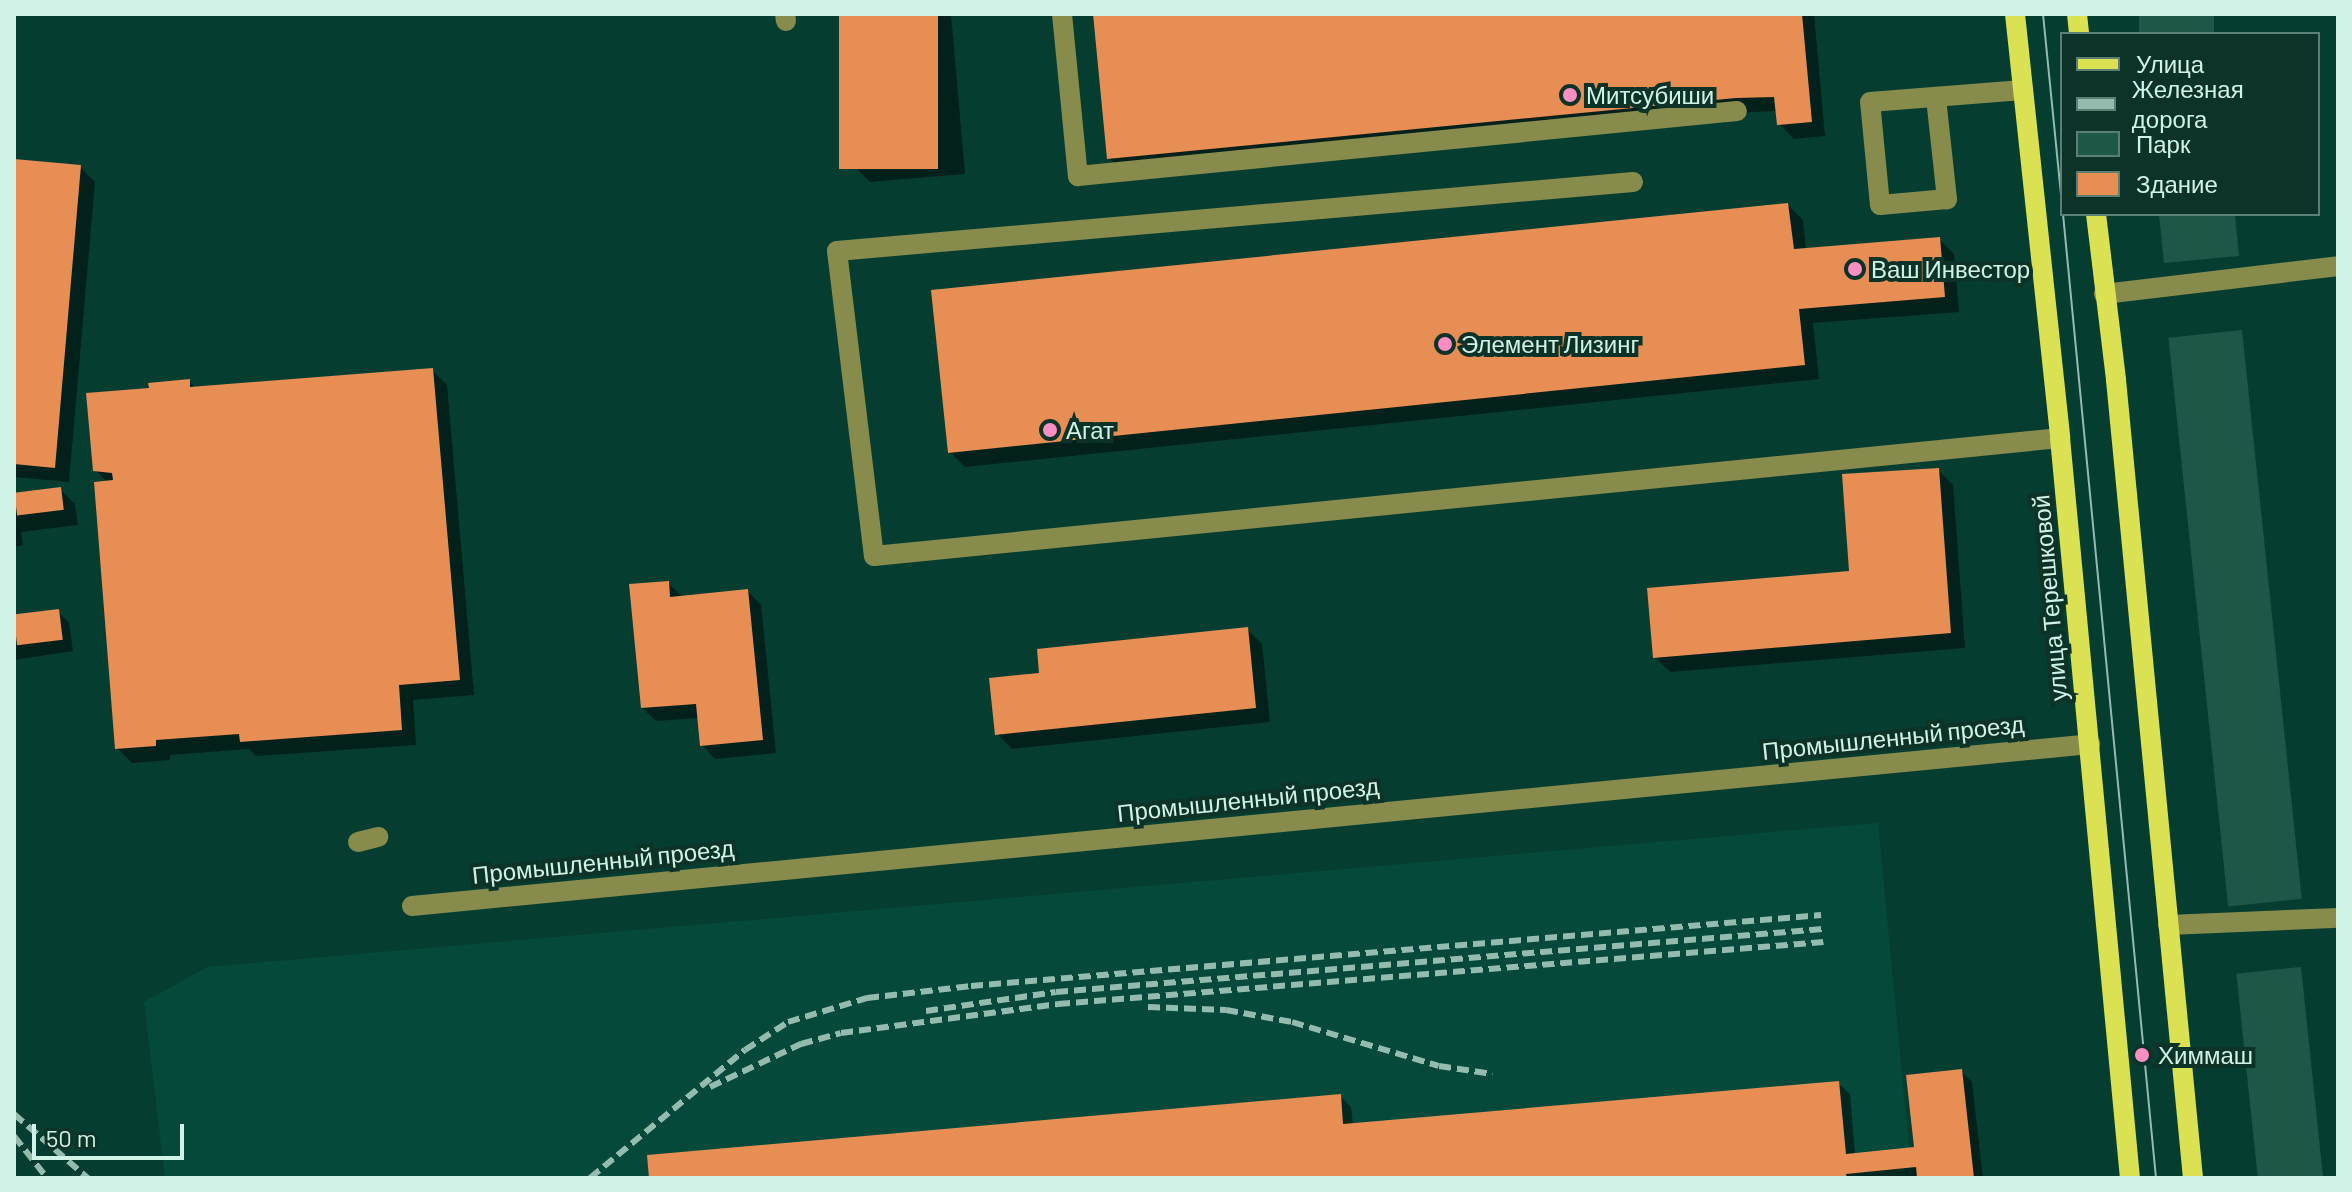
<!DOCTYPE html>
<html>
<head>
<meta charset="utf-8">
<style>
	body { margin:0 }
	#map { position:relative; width:2352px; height:1192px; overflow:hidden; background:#053e31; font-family:Barlow,sans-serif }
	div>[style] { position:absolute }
	.built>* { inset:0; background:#04493a }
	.green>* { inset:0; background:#1c5747; transform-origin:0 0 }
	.shadow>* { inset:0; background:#0007 }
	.building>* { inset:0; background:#e78e55; transform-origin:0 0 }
	.minor>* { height:20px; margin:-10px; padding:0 10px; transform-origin:10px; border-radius:10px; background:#878b4c }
	.major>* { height:20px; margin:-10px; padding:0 10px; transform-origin:10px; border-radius:10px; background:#dae152 }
	.tram>* { height:2px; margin:-1px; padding:0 1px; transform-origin:1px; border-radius:1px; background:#93bcaf }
	.rail>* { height:6px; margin-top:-3px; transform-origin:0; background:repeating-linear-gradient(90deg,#93bcaf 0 12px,transparent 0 18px) }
	.dots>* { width:22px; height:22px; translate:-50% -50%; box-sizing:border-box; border:4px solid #0d3228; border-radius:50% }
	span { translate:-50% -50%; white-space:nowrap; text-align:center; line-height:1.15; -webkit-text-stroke:8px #0d3228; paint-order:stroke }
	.poi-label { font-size:24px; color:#d1f2e6 }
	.left { translate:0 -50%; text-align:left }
	.street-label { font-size:24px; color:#d1f2e6 }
	.frame { position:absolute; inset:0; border:16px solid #d1f2e6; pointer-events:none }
	.legend { position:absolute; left:2060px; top:32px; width:260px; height:184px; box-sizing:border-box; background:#0d3228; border:2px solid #5b7f74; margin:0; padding:10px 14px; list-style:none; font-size:24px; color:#d1f2e6 }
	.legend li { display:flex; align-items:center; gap:16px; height:40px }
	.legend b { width:40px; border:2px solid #5b7f74 }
	.scale { position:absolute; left:32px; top:1124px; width:152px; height:36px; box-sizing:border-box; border:4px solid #d1f2e6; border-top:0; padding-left:10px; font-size:24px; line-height:28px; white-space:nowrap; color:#d1f2e6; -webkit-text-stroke:6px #0d3228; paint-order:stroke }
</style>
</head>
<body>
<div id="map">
	<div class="built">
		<i style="clip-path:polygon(1878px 823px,1912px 1178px,165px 1178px,144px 1002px,207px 967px)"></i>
	</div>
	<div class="green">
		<i style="left:2139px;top:14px;width:75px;height:20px"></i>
		<i style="clip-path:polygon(2159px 214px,2235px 214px,2239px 256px,2164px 263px)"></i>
		<i style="left:2242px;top:330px;width:572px;height:74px;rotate:84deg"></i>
		<i style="left:2301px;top:967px;width:212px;height:65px;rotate:84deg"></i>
	</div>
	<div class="shadow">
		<i style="clip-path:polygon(841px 14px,951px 14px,965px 174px,870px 182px,855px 167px)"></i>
		<i style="clip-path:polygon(1095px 14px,1814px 14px,1825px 136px,1794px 139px,1779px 124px,1778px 111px,1752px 112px,1124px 173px,1109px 158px)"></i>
		<i style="clip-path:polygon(14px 161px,80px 167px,95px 182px,69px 482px,14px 477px)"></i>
		<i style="clip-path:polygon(1788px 205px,1803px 220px,1806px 250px,1939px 239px,1954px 254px,1959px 312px,1813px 323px,1819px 379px,965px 467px,950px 452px)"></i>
		<i style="clip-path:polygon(432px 370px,447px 385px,474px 695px,413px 700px,416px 745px,256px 756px,249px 749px,170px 755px,170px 760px,132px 763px,117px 748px,107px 482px,95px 470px,151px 390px,189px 381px,196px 389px)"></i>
		<i style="clip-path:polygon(1938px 470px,1953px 485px,1965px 648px,1670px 672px,1655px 657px,1851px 573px)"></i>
		<i style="clip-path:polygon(60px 489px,75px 504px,78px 525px,21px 532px,23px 545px,14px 547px,14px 495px)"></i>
		<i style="clip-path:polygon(668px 583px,683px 597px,748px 591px,761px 605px,776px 753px,715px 759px,702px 745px,699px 718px,656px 721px,642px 708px)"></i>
		<i style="clip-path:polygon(58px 612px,69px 623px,73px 651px,14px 660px,14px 618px)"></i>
		<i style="clip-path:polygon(1247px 629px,1262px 644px,1270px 722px,1012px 749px,997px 734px,1041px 675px)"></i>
		<i style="clip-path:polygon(1961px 1071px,1972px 1082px,1983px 1178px,651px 1178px,1340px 1096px,1351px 1107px,1353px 1125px,1838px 1083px,1850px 1094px,1855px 1155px,1916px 1149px)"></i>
	</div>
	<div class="building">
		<i style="left:839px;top:14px;width:99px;height:155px"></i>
		<i style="clip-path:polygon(1093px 14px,1802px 14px,1812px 122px,1777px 125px,1774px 97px,1736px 98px,1107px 159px)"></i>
		<i style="clip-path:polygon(14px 159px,81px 165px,55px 468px,14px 464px)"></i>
		<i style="clip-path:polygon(1788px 203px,1794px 249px,1940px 237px,1945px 297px,1799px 309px,1805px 365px,948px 453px,931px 290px)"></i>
		<i style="clip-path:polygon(433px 368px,460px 680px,399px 685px,402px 730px,240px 742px,239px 734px,156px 740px,156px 746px,115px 749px,94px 482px,113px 480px,112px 473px,93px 471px,86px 393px,149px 388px,148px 383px,190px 379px,190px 387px)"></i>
		<i style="clip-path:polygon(1939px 468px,1951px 633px,1653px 658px,1647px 588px,1849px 571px,1842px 474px)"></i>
		<i style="left:61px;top:487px;width:23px;height:47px;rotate:83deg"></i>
		<i style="clip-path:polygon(669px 581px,670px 597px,748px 589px,763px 740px,700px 746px,696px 704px,641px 708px,629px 584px)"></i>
		<i style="left:59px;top:609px;width:31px;height:46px;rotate:83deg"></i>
		<i style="clip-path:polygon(1248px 627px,1256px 708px,995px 735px,989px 678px,1039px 673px,1037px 649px)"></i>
		<i style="clip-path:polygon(1962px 1069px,1974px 1178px,1917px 1178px,1916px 1167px,1846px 1174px,1847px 1178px,649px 1178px,647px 1155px,1341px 1094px,1343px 1124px,1839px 1081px,1846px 1154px,1914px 1147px,1906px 1075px)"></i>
	</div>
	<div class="minor">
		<i style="left:785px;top:14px;width:7px;rotate:82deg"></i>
		<i style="left:1062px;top:14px;width:163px;rotate:84.4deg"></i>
		<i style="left:1078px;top:176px;width:662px;rotate:-5.63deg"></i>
		<i style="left:1936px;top:98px;width:102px;rotate:83.8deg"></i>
		<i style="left:1947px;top:199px;width:67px;rotate:174.9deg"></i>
		<i style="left:1880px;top:205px;width:103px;rotate:-95.5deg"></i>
		<i style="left:1870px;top:102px;width:153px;rotate:-4.5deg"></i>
		<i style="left:1633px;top:182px;width:799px;rotate:175.05deg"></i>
		<i style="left:837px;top:251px;width:307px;rotate:83.1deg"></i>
		<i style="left:874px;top:556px;width:1192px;rotate:-5.68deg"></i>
		<i style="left:2104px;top:294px;width:236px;rotate:-6.8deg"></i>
		<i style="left:358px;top:842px;width:21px;rotate:-14deg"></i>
		<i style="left:412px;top:906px;width:1686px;rotate:-5.51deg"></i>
		<i style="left:2168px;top:925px;width:170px;rotate:-2.4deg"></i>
	</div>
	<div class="major">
		<i style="left:2015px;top:14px;width:426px;rotate:83.9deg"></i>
		<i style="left:2060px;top:438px;width:743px;rotate:84.6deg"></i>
		<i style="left:2077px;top:14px;width:20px;rotate:84deg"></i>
		<i style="left:2096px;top:214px;width:167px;rotate:83.1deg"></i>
		<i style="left:2116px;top:380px;width:802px;rotate:84.49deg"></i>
	</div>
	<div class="tram">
		<i style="left:2043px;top:14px;width:193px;rotate:84.3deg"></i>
		<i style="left:2063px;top:214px;width:968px;rotate:84.49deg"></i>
	</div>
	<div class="rail">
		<i style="left:1148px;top:1007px;width:78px;rotate:2.2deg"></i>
		<i style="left:1226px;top:1010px;width:67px;rotate:10.3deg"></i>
		<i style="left:1292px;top:1022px;width:153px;rotate:16.7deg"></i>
		<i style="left:1439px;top:1066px;width:54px;rotate:8.6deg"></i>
		<i style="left:926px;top:1011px;width:131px;rotate:-8.3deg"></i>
		<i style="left:1056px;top:992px;width:769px;rotate:-4.7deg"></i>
		<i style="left:710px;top:1087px;width:101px;rotate:-25.3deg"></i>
		<i style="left:801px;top:1044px;width:41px;rotate:-15.4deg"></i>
		<i style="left:841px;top:1033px;width:219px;rotate:-7.6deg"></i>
		<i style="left:1058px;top:1004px;width:768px;rotate:-4.63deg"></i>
		<i style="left:14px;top:1114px;width:98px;rotate:40.9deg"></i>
		<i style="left:14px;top:1136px;width:53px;rotate:51.8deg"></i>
		<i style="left:590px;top:1178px;width:201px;rotate:-39.6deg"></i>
		<i style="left:745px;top:1050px;width:51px;rotate:-33.1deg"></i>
		<i style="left:788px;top:1022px;width:83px;rotate:-16.9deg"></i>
		<i style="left:867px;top:998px;width:105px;rotate:-6.6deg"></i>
		<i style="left:971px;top:986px;width:853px;rotate:-4.77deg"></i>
	</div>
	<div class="dots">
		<i style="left:1570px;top:95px;background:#fc8fc1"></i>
		<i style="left:1855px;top:269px;background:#fc8fc1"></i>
		<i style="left:1445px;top:344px;background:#fc8fc1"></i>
		<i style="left:1050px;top:430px;background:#fc8fc1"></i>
		<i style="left:2142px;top:1055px;background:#fc8fc1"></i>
	</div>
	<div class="poi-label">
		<span class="left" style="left:1586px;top:95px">Митсубиши</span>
		<span class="left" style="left:1871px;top:269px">Ваш Инвестор</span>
		<span class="left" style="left:1461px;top:344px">Элемент Лизинг</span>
		<span class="left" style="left:1066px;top:430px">Агат</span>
		<span class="left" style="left:2158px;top:1055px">Химмаш</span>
	</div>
	<div class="street-label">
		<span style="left:2049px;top:598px;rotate:-95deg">улица Терешковой</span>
		<span style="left:1893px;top:737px;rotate:-6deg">Промышленный проезд</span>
		<span style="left:1248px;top:799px;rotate:-6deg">Промышленный проезд</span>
		<span style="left:603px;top:861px;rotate:-6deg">Промышленный проезд</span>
	</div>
	<div class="frame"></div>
	<ul class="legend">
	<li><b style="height:10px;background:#dae152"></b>Улица</li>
	<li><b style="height:10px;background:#93bcaf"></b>Железная дорога</li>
	<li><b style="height:22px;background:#1c5747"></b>Парк</li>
	<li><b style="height:22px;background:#e78e55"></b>Здание</li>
	</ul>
	<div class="scale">50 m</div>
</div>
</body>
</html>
